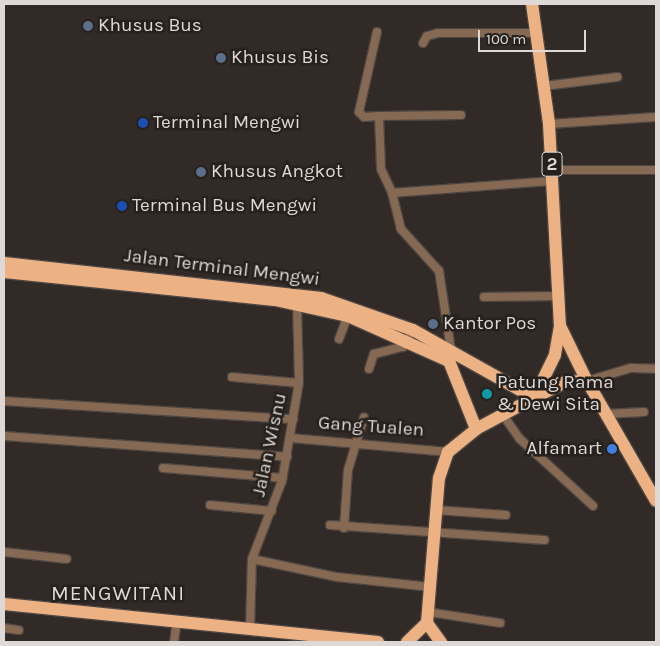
<!DOCTYPE html>
<html>
<head>
<meta charset="utf-8">
<style>
	body { margin:0 }
	#map { position:relative; width:660px; height:646px; overflow:hidden; background:#312a26; font-family:Karla,sans-serif }
	div>[style] { position:absolute }
	.roads { filter:drop-shadow(1px 0 #4d4642) drop-shadow(-1px 0 #4d4642) drop-shadow(0 1px #4d4642) drop-shadow(0 -1px #4d4642) }
	.minor>* { height:8px; margin:-4px; padding:0 4px; transform-origin:4px; border-radius:4px; background:#866952 }
	.trunk>* { height:12px; margin:-6px; padding:0 6px; transform-origin:6px; border-radius:6px; background:#ecb284 }
	.dots>* { width:14px; height:14px; translate:-50% -50%; box-sizing:border-box; border:2px solid #27211d; border-radius:50% }
	span { translate:-50% -50%; white-space:nowrap; text-align:center; line-height:1.15; -webkit-text-stroke:5px #27211d; paint-order:stroke }
	.shield-label span { padding:1px 4px; background:#27211d; border:1px solid; border-radius:4px; -webkit-text-stroke-width:0 }
	.shield-label { font-size:18px; color:#ded9d6; font-weight:700 }
	.poi-label { font-size:19px; color:#ded9d6 }
	.left { translate:0 -50%; text-align:left }
	.right { translate:-100% -50%; text-align:right }
	.street-label { font-size:19px; color:#ded9d6 }
	.quarter-label { font-size:21px; color:#ded9d6; letter-spacing:1px }
	.frame { position:absolute; inset:0; border:5px solid #ded9d6; pointer-events:none }
	.scale { position:absolute; left:478px; top:30px; width:108px; height:22px; box-sizing:border-box; border:2px solid #ded9d6; border-top:0; padding-left:6px; font-size:15px; line-height:18px; white-space:nowrap; color:#ded9d6; -webkit-text-stroke:4px #27211d; paint-order:stroke }
</style>
</head>
<body>
<div id="map">
	<div class="roads">
		<div class="minor">
			<i style="left:377px;top:32px;width:82px;rotate:102.7deg"></i>
			<i style="left:359px;top:112px;width:7px;rotate:45deg"></i>
			<i style="left:364px;top:117px;width:15px;rotate:-4deg"></i>
			<i style="left:379px;top:116px;width:53px;rotate:87.8deg"></i>
			<i style="left:381px;top:169px;width:26px;rotate:65deg"></i>
			<i style="left:423px;top:43px;width:8px;rotate:-60deg"></i>
			<i style="left:427px;top:36px;width:11px;rotate:-15deg"></i>
			<i style="left:438px;top:33px;width:98px"></i>
			<i style="left:544px;top:86px;width:74px;rotate:-7deg"></i>
			<i style="left:379px;top:116px;width:82px;rotate:-0.7deg"></i>
			<i style="left:549px;top:124px;width:107px;rotate:-3.7deg"></i>
			<i style="left:552px;top:170px;width:104px"></i>
			<i style="left:484px;top:297px;width:75px;rotate:-0.8deg"></i>
			<i style="left:339px;top:339px;width:25px;rotate:-69deg"></i>
			<i style="left:451px;top:350px;width:80px;rotate:-98.6deg"></i>
			<i style="left:439px;top:271px;width:57px;rotate:-132.1deg"></i>
			<i style="left:401px;top:229px;width:37px;rotate:-104deg"></i>
			<i style="left:392px;top:193px;width:161px;rotate:-4.3deg"></i>
			<i style="left:369px;top:369px;width:16px;rotate:-72deg"></i>
			<i style="left:374px;top:354px;width:30px;rotate:-14deg"></i>
			<i style="left:403px;top:347px;width:20px;rotate:-60deg"></i>
			<i style="left:232px;top:377px;width:67px;rotate:5.1deg"></i>
			<i style="left:587px;top:381px;width:46px;rotate:-16.5deg"></i>
			<i style="left:631px;top:368px;width:25px;rotate:2deg"></i>
			<i style="left:4px;top:401px;width:290px;rotate:3.6deg"></i>
			<i style="left:605px;top:414px;width:39px;rotate:-3deg"></i>
			<i style="left:503px;top:415px;width:29px;rotate:55deg"></i>
			<i style="left:520px;top:439px;width:99px;rotate:42.5deg"></i>
			<i style="left:4px;top:436px;width:284px;rotate:4.2deg"></i>
			<i style="left:291px;top:438px;width:158px;rotate:5.1deg"></i>
			<i style="left:163px;top:468px;width:120px;rotate:4.8deg"></i>
			<i style="left:210px;top:505px;width:62px;rotate:5.5deg"></i>
			<i style="left:436px;top:510px;width:70px;rotate:4.1deg"></i>
			<i style="left:330px;top:525px;width:215px;rotate:4deg"></i>
			<i style="left:344px;top:528px;width:58px;rotate:-86.1deg"></i>
			<i style="left:348px;top:470px;width:55px;rotate:-73.2deg"></i>
			<i style="left:4px;top:552px;width:63px;rotate:6.3deg"></i>
			<i style="left:252px;top:559px;width:87px;rotate:12deg"></i>
			<i style="left:337px;top:577px;width:94px;rotate:6.1deg"></i>
			<i style="left:428px;top:612px;width:73px;rotate:8.7deg"></i>
			<i style="left:4px;top:628px;width:15px;rotate:8deg"></i>
			<i style="left:250px;top:629px;width:70px;rotate:-88.4deg"></i>
			<i style="left:252px;top:559px;width:84px;rotate:-69deg"></i>
			<i style="left:282px;top:481px;width:99px;rotate:-80.2deg"></i>
			<i style="left:299px;top:383px;width:82px;rotate:-91.4deg"></i>
			<i style="left:174px;top:642px;width:22px;rotate:-82deg"></i>
		</div>
		<div class="trunk">
			<i style="left:532px;top:4px;width:121px;rotate:81.9deg"></i>
			<i style="left:549px;top:124px;width:202px;rotate:86.9deg"></i>
			<i style="left:560px;top:326px;width:29px;rotate:100deg"></i>
			<i style="left:555px;top:355px;width:48px;rotate:116deg"></i>
			<i style="left:4px;top:263px;width:319px;rotate:6.3deg"></i>
			<i style="left:321px;top:298px;width:97px;rotate:19.2deg"></i>
			<i style="left:413px;top:330px;width:139px;rotate:29.3deg"></i>
			<i style="left:4px;top:272px;width:272px;rotate:5.9deg"></i>
			<i style="left:275px;top:300px;width:75px;rotate:12.4deg"></i>
			<i style="left:348px;top:316px;width:111px;rotate:24deg"></i>
			<i style="left:449px;top:361px;width:73px;rotate:68.3deg"></i>
			<i style="left:560px;top:326px;width:61px;rotate:63.9deg"></i>
			<i style="left:587px;top:381px;width:138px;rotate:60.1deg"></i>
			<i style="left:4px;top:604px;width:376px;rotate:5.8deg"></i>
			<i style="left:427px;top:623px;width:24px;rotate:54deg"></i>
			<i style="left:407px;top:642px;width:28px;rotate:-44deg"></i>
			<i style="left:427px;top:623px;width:145px;rotate:-85.3deg"></i>
			<i style="left:439px;top:478px;width:28px;rotate:-71deg"></i>
			<i style="left:448px;top:452px;width:36px;rotate:-39deg"></i>
			<i style="left:476px;top:429px;width:66px;rotate:-28.1deg"></i>
			<i style="left:534px;top:398px;width:35px;rotate:-27deg"></i>
			<i style="left:565px;top:382px;width:22px;rotate:-3deg"></i>
		</div>
	</div>
	<div class="dots">
		<i style="left:88px;top:26px;background:#5c6f8a"></i>
		<i style="left:221px;top:58px;background:#5c6f8a"></i>
		<i style="left:143px;top:123px;background:#1a4fb4"></i>
		<i style="left:201px;top:172px;background:#5c6f8a"></i>
		<i style="left:122px;top:206px;background:#1a4fb4"></i>
		<i style="left:433px;top:324px;background:#5c6f8a"></i>
		<i style="left:487px;top:394px;background:#0f9aa8"></i>
		<i style="left:612px;top:449px;background:#3f7fe0"></i>
	</div>
	<div class="shield-label">
		<span style="left:552px;top:164px">2</span>
	</div>
	<div class="poi-label">
		<span class="left" style="left:98px;top:26px">Khusus Bus</span>
		<span class="left" style="left:231px;top:58px">Khusus Bis</span>
		<span class="left" style="left:153px;top:123px">Terminal Mengwi</span>
		<span class="left" style="left:211px;top:172px">Khusus Angkot</span>
		<span class="left" style="left:132px;top:206px">Terminal Bus Mengwi</span>
		<span class="left" style="left:443px;top:324px">Kantor Pos</span>
		<span class="left" style="left:497px;top:394px">Patung Rama<br>&amp; Dewi Sita</span>
		<span class="right" style="left:602px;top:449px">Alfamart</span>
	</div>
	<div class="street-label">
		<span style="left:222px;top:268px;rotate:7deg">Jalan Terminal Mengwi</span>
		<span style="left:371px;top:427px;rotate:4deg">Gang Tualen</span>
		<span style="left:270px;top:445px;rotate:-78deg">Jalan Wisnu</span>
	</div>
	<div class="quarter-label">
		<span style="left:118px;top:593px">MENGWITANI</span>
	</div>
	<div class="frame"></div>
	<div class="scale">100 m</div>
</div>
</body>
</html>
